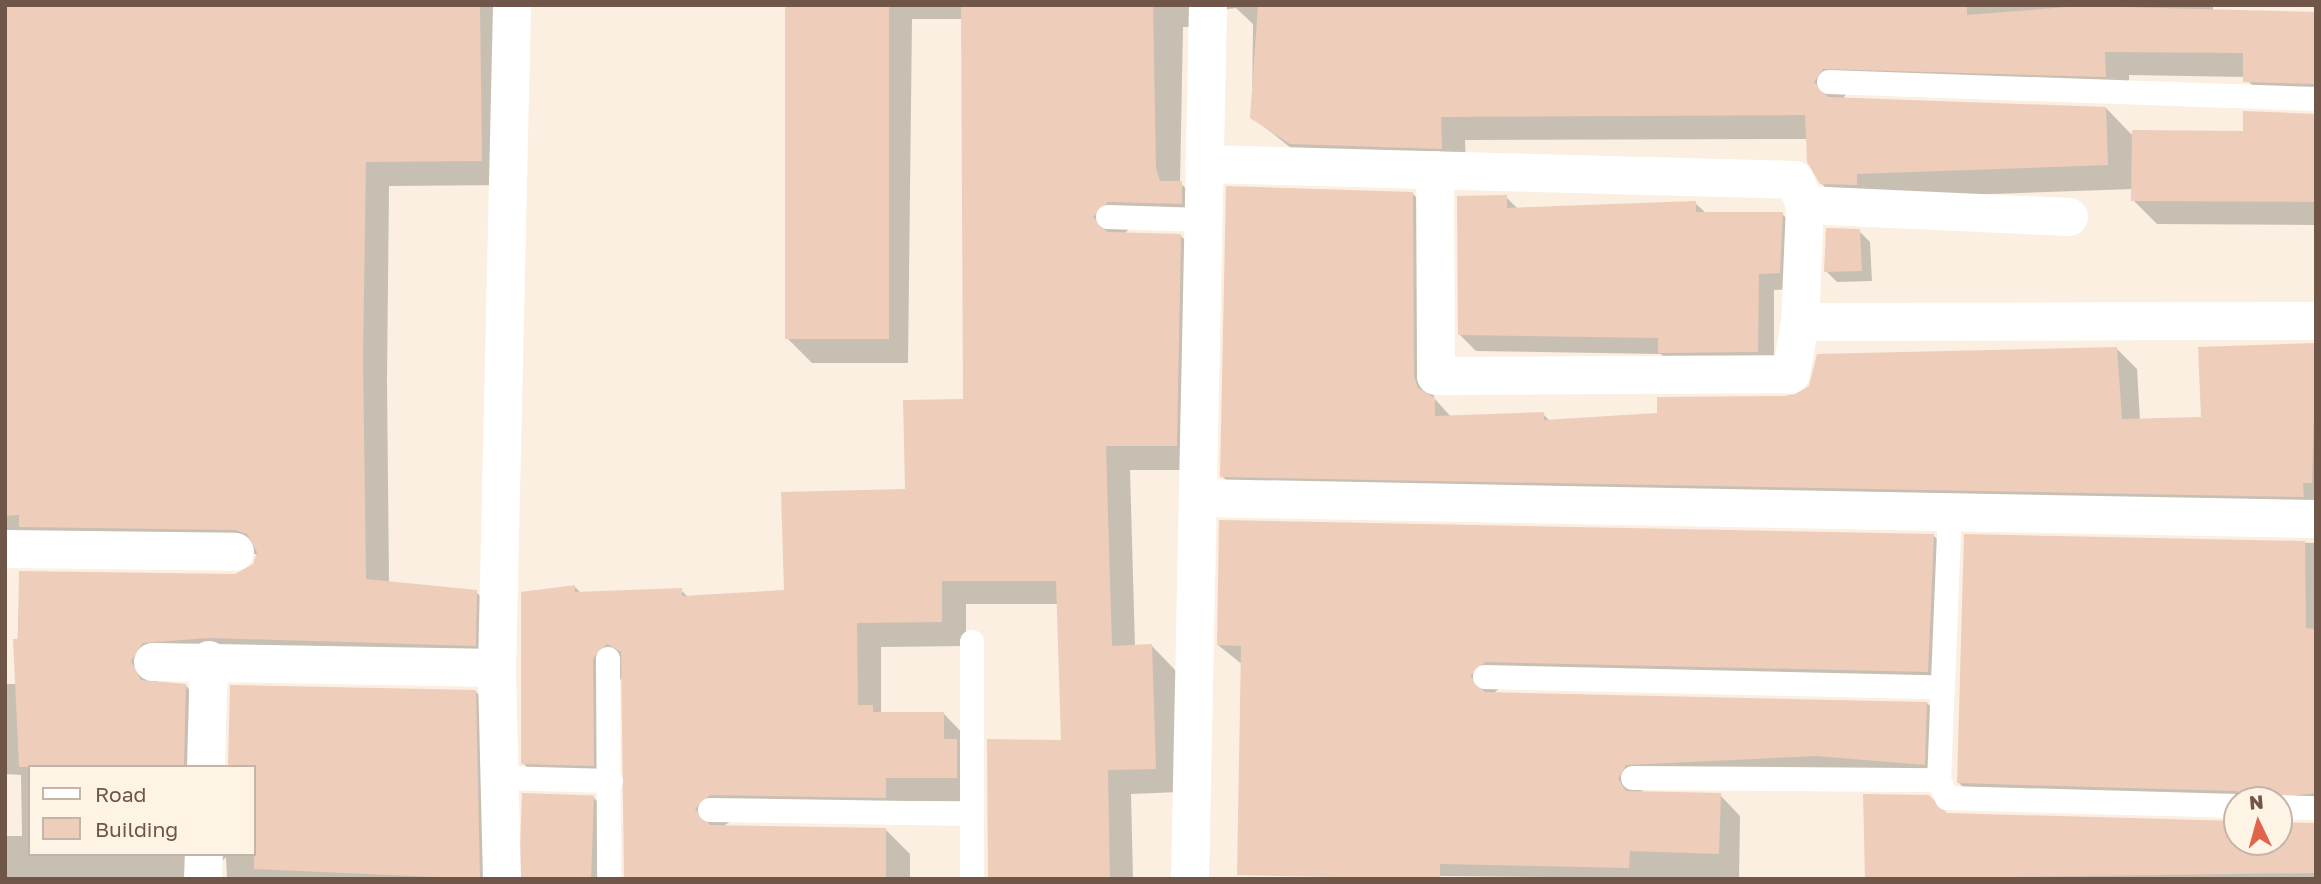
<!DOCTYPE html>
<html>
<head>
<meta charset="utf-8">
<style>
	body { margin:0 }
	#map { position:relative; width:2321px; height:884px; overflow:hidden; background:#faefe0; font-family:"Golos Text",sans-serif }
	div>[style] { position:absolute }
	.shadow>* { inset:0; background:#0003 }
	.building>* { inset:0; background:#eecdba; transform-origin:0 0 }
	.service>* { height:24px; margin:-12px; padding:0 12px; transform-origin:12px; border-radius:12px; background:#fff }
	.minor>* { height:38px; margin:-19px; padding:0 19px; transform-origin:19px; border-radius:19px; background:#fff }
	span { translate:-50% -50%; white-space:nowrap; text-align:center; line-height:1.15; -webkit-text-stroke:7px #fef4e6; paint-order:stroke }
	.frame { position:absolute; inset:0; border:7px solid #705549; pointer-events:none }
	.legend { position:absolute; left:28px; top:765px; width:228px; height:91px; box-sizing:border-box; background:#fef4e6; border:2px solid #c5b4a7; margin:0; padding:9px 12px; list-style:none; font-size:21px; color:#705549 }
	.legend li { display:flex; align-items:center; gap:14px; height:35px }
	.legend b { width:35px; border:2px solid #c5b4a7 }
	.north { position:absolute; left:2223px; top:786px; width:70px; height:70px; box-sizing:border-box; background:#fef4e6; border:2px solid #c5b4a7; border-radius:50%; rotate:355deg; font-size:19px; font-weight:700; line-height:28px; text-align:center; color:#705549 }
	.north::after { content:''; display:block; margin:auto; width:24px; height:32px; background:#df664b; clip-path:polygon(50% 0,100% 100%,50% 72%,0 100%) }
</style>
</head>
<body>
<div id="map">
	<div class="shadow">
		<i style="clip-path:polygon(5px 5px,502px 5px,506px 185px,389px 186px,387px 381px,389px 583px,476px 592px,501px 616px,499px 669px,159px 674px,156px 684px,186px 686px,210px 711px,209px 767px,30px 767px,30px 854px,254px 854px,254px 767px,475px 691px,499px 716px,503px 879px,227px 879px,226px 857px,206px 879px,5px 879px,5px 836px,22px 836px,21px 775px,5px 774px,5px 684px,16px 684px,20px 573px,235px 576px,255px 565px,258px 554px,45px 551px,5px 540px)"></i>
		<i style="clip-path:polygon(787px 5px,2213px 5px,2213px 12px,2316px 12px,2316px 107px,2269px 105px,2245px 77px,2129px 75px,2129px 100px,1847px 92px,1843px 99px,2106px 108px,2133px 136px,2244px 133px,2316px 116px,2316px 225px,2157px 224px,2133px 200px,2133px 189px,1880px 198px,1846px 207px,1821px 183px,1808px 139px,1465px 140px,1466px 172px,1316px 168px,1252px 117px,1253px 24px,1236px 8px,1221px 10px,1211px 27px,1183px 27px,1180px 183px,1206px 207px,1132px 226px,1124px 234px,1181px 236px,1205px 260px,1201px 470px,1130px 470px,1135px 647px,1152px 646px,1176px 671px,1179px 792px,1131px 794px,1133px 879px,990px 879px,1063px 742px,1059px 604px,966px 604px,966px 646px,881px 647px,881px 714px,944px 714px,968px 739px,981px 801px,909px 801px,734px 819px,722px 827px,885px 829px,910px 854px,910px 879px,626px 879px,623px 677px,617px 683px,617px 789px,547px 787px,523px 763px,574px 586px,581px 593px,681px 590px,689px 598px,785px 592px,906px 490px,964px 401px,962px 19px,912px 19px,908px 363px,812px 363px,787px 338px)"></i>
		<i style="clip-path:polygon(1412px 193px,1433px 214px,1434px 398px,1452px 418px,1543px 414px,1550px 421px,1658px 414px,2117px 349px,2137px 369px,2140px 420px,2203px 419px,2316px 345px,2316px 516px,1242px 496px,1222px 476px)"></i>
		<i style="clip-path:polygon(1506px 197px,1518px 209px,1695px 203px,1706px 213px,1782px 214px,1799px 230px,1796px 289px,1774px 290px,1774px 368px,1676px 369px,1661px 354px,1476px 351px,1459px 334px)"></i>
		<i style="clip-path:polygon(1859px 231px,1870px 242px,1872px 281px,1837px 282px,1826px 271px)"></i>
		<i style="clip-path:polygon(1933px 535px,1954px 556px,1948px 691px,1506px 682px,1493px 694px,1927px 703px,1947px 724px,1944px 785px,1654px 783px,1640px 792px,1720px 795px,1740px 816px,1739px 879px,1239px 874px,1243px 665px,1218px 645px)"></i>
		<i style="clip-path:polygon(1966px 536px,2316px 543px,2316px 813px,2293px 813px,2289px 823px,2316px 823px,2316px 879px,1867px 879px,1947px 815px,2237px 823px,2237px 842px,2279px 842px,2279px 800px,1979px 803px,1959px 783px)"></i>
		<i style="clip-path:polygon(593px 797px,617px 822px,619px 879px,526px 879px)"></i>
	</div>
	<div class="building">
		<i style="clip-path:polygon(5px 5px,480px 5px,482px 161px,366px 162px,363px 356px,366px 579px,477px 590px,476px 646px,209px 638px,143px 643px,131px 661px,141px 680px,186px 684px,184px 765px,19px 767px,13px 639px,18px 639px,19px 571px,235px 574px,253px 564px,257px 552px,247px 534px,235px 530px,19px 527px,19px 515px,5px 516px)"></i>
		<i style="left:785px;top:5px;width:104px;height:334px"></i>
		<i style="clip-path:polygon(961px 5px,1153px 5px,1156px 168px,1160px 181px,1182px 181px,1182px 204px,1108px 202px,1093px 217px,1107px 232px,1181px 234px,1177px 446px,1106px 446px,1112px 646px,1152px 644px,1156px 769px,1108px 770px,1110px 879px,988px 879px,987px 739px,1061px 740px,1056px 581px,942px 581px,942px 622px,857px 623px,858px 705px,873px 705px,873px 712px,944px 712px,944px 739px,957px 739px,957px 778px,886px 778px,886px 798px,710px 795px,695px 809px,710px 825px,886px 828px,886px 879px,624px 879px,621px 652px,607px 644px,593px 658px,594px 766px,521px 764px,521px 592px,575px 585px,575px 592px,682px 588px,682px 596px,784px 590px,781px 492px,905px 489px,903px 400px,963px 399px)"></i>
		<i style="clip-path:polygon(1258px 5px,1967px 5px,1967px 15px,2081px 6px,2316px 12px,2316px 84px,2243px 82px,2243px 53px,2105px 52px,2106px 77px,1823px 69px,1814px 82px,1828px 97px,2106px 107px,2108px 165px,1857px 174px,1857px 185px,1820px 184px,1807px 162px,1805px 115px,1441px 117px,1442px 149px,1290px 144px,1250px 118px)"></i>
		<i style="clip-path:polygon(2243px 111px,2316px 114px,2316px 202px,2131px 201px,2132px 130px,2243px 131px)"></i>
		<i style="clip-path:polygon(1226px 186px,1413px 192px,1414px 376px,1418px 388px,1435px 398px,1435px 416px,1544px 412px,1544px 420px,1657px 413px,1657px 397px,1792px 396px,1809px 386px,1817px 354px,2117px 347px,2122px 419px,2201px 417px,2198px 347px,2316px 343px,2312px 483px,2303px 483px,2304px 497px,1220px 477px)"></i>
		<i style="clip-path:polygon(1507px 195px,1507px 208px,1696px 201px,1696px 212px,1783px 212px,1780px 273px,1759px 274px,1758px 352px,1658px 353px,1658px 338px,1458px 335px,1457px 196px)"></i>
		<i style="clip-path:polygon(1826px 228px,1860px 229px,1862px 271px,1824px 272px)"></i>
		<i style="clip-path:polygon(1219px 520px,1934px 534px,1928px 672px,1485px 662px,1470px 676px,1485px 692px,1927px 702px,1925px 765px,1816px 756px,1626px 765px,1618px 779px,1626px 791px,1721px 793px,1719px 854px,1630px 851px,1629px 868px,1440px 864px,1440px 879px,1237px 875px,1241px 646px,1217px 645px)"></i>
		<i style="clip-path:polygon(1964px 534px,2305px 541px,2306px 628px,2315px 629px,2316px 793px,2250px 800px,2237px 791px,1957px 783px)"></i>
		<i style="clip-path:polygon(230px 685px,476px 690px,480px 879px,254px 869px,254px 767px,228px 767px)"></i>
		<i style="left:522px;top:793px;width:72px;height:86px;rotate:2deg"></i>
		<i style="clip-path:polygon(1863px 794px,1929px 795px,1947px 813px,2237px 821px,2237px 842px,2279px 842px,2279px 822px,2316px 823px,2316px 873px,1865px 879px)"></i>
	</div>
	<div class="service">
		<i style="left:1829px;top:82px;width:487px;rotate:2deg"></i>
		<i style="left:1108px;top:217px;width:95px;rotate:1.8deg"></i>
		<i style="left:1950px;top:508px;width:272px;rotate:92.3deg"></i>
		<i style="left:1939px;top:780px;width:20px;rotate:66deg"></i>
		<i style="left:1947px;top:798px;width:290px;rotate:1.6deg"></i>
		<i style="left:972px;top:642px;width:237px;rotate:90deg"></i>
		<i style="left:608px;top:659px;width:220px;rotate:89.7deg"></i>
		<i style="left:1485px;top:677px;width:458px;rotate:1.3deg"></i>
		<i style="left:499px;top:778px;width:112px;rotate:1.5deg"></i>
		<i style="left:1633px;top:778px;width:306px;rotate:0.4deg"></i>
		<i style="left:2279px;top:807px;width:37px;rotate:2deg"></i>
		<i style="left:710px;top:810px;width:262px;rotate:0.9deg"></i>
	</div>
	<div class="minor">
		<i style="left:1204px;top:164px;width:591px;rotate:1.55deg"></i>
		<i style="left:1795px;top:180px;width:27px;rotate:68deg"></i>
		<i style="left:1435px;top:170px;width:206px;rotate:89.7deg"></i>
		<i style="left:1436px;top:376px;width:355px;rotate:-0.3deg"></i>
		<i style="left:1791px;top:374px;width:53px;rotate:-80.2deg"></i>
		<i style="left:2069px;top:217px;width:264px;rotate:-177.4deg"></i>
		<i style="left:1805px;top:205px;width:117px;rotate:92.4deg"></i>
		<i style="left:1800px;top:322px;width:516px;rotate:-0.11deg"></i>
		<i style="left:1198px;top:498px;width:1118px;rotate:1.08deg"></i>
		<i style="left:5px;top:549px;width:230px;rotate:0.7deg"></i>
		<i style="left:153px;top:662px;width:344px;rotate:1deg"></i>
		<i style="left:206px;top:767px;width:107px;rotate:-88.4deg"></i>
		<i style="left:203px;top:879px;width:25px;rotate:-88deg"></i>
		<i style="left:502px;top:879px;width:211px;rotate:-91.4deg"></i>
		<i style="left:497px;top:668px;width:663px;rotate:-88.7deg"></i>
		<i style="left:1190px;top:879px;width:874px;rotate:-88.82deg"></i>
	</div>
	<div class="frame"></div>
	<ul class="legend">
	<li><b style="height:9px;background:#fff"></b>Road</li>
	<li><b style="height:19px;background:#eecdba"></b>Building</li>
	</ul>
	<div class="north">N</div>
</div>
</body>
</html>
